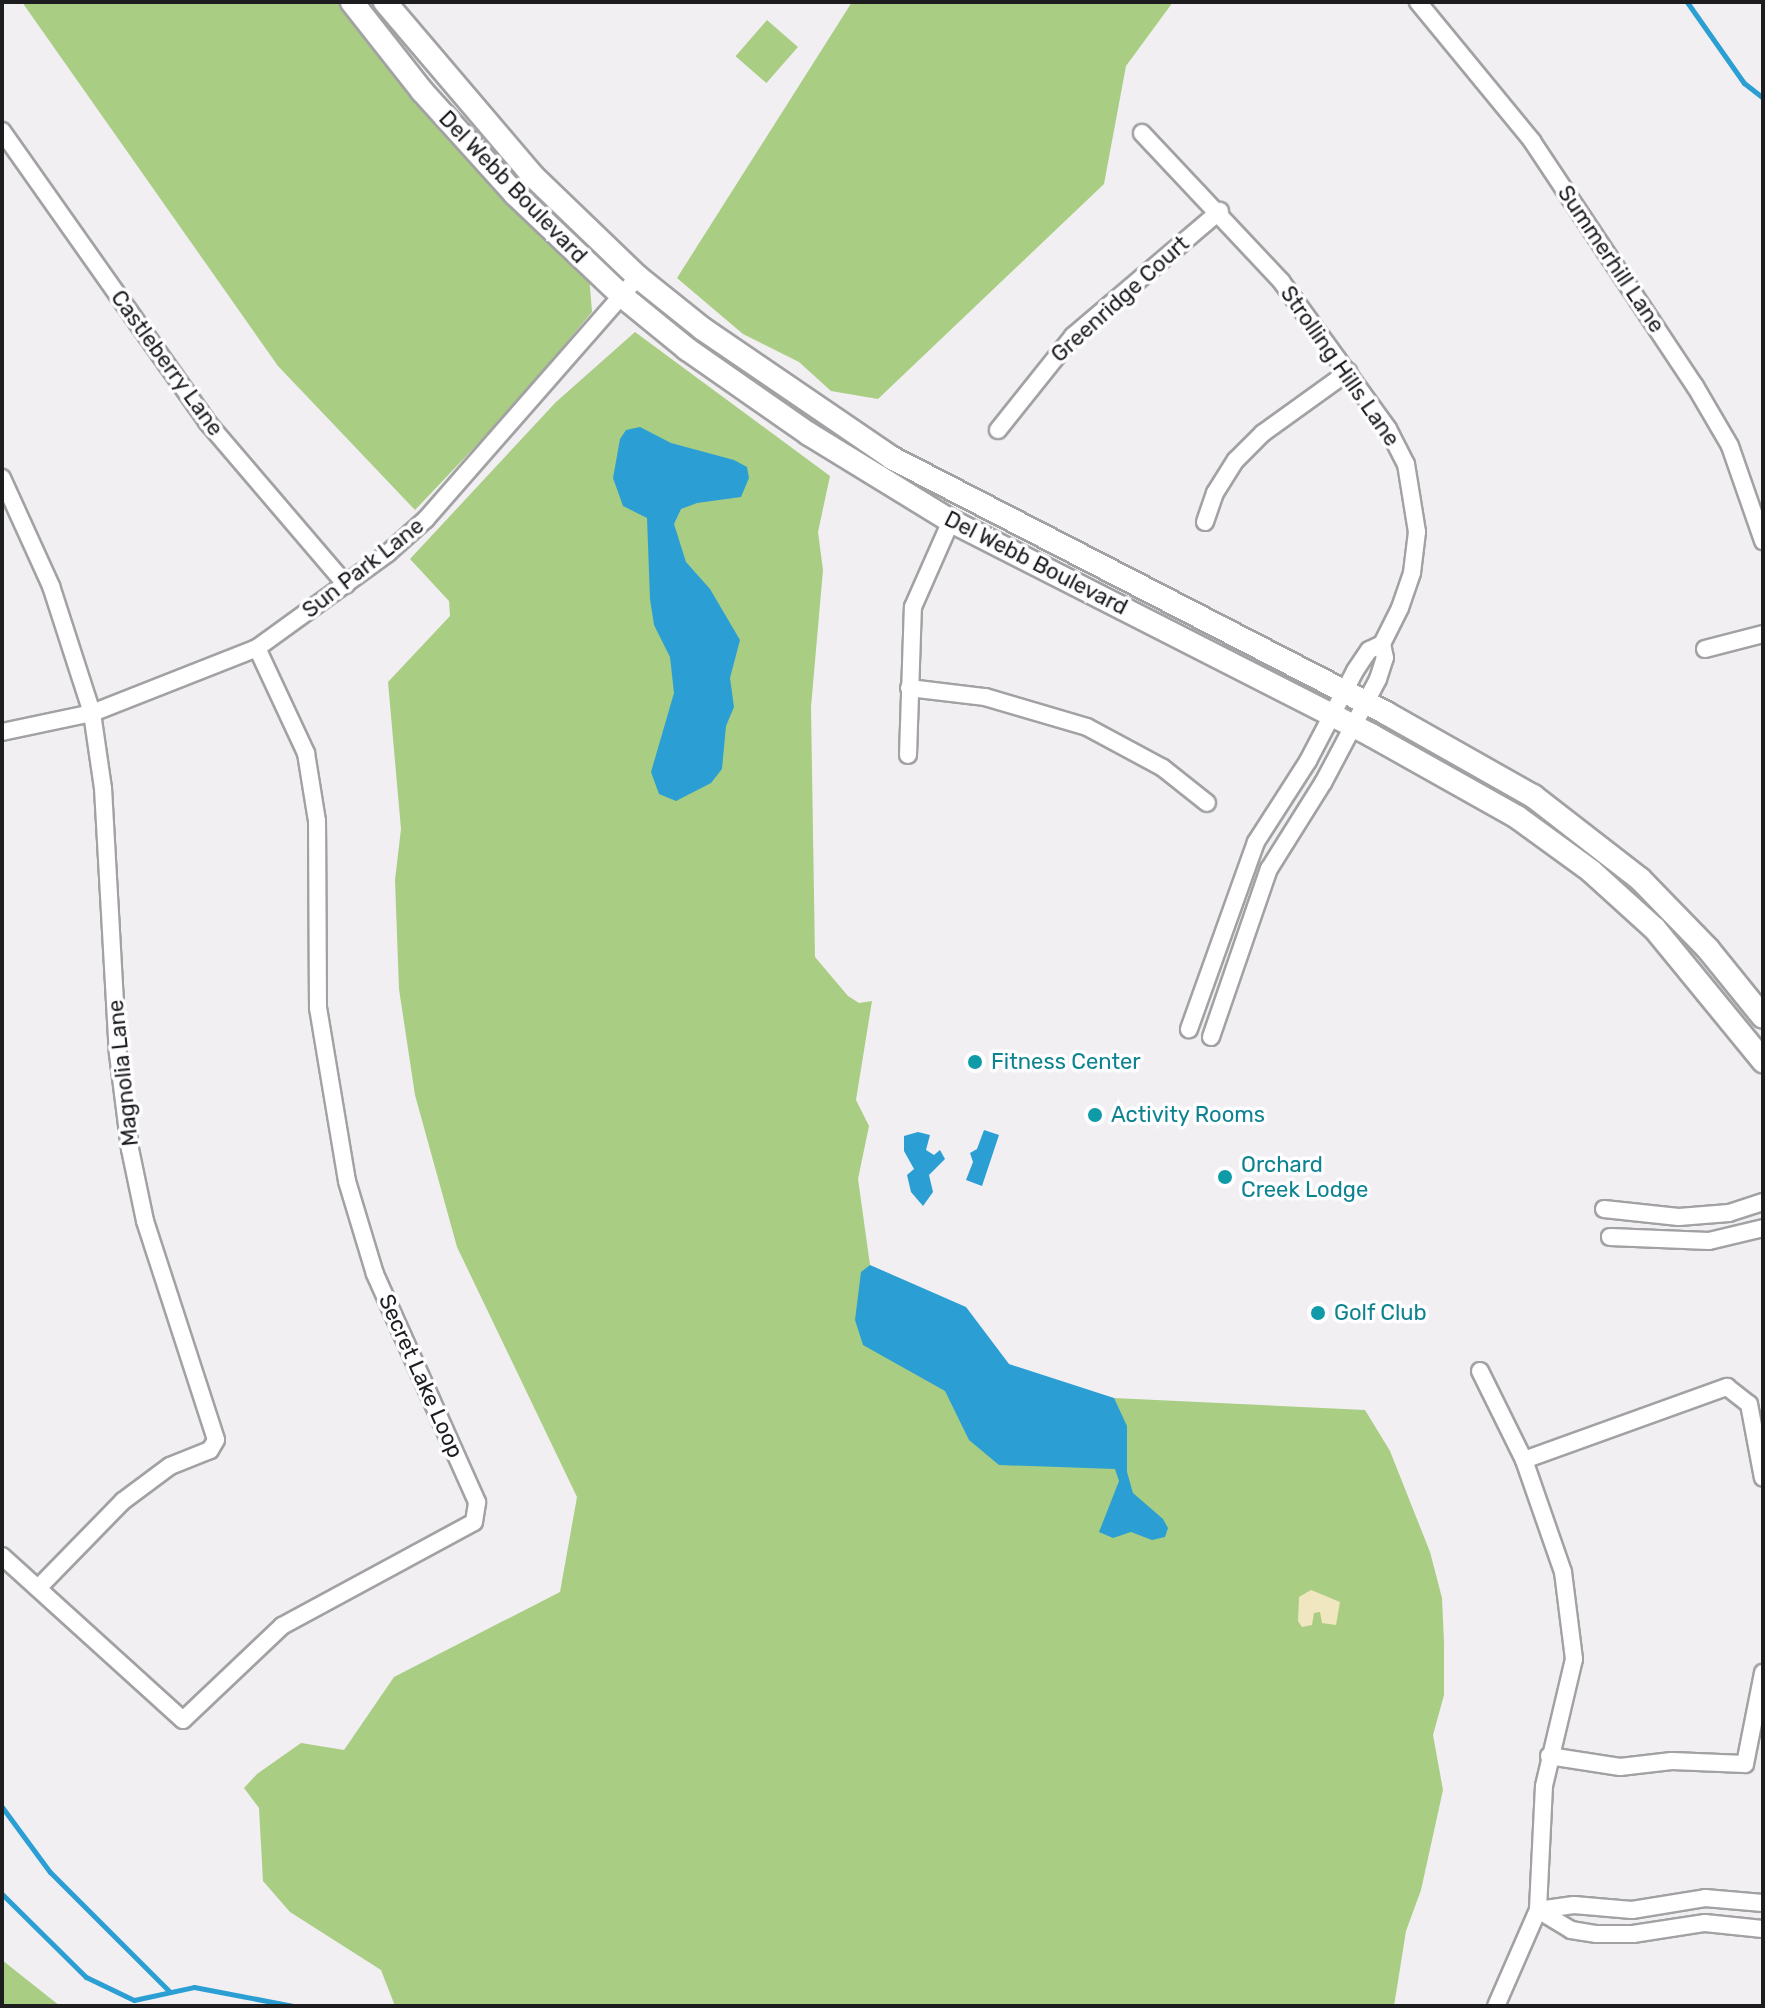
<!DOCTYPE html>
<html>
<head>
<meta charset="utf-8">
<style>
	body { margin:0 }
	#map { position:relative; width:1765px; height:2008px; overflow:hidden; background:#f1eff2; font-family:Rubik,sans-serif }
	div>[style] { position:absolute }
	.green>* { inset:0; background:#a9cd83; transform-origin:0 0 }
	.sand>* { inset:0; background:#f0e7c1 }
	.water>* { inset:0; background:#2b9fd4 }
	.stream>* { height:5px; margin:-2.5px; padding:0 2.5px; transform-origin:2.5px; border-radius:2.5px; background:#2b9fd4 }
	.roads { filter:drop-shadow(2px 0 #a2a1a4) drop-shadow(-2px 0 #a2a1a4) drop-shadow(0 2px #a2a1a4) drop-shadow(0 -2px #a2a1a4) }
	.street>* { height:16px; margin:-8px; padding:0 8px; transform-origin:8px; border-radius:8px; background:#fff }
	.secondary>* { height:22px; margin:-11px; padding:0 11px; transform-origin:11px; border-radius:11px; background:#fff }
	.dots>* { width:22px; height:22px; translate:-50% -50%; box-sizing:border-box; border:4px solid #fefdff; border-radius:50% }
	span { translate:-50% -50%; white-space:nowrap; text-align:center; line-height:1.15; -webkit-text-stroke:7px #fefdff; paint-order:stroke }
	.street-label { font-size:22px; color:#1d1c1e }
	.culture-label { font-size:22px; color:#0d838f }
	.left { translate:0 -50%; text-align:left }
	.frame { position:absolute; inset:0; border:4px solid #1d1c1e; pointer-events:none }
</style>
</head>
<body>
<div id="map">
	<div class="green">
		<i style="clip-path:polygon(22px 2px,343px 2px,589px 275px,592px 312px,511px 409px,415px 510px,278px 366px)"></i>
		<i style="clip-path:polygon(852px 2px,1173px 2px,1126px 66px,1104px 184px,878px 399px,831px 391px,799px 362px,743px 334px,677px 278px)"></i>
		<i style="left:767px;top:20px;width:41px;height:48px;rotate:41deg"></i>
		<i style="clip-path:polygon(635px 332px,830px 476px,818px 532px,823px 570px,811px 707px,815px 957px,848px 996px,859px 1003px,872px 1001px,856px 1100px,869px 1126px,858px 1179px,870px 1265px,999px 1384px,1114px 1398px,1365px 1410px,1390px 1451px,1430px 1552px,1442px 1598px,1444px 1643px,1444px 1695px,1433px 1735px,1443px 1790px,1421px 1890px,1406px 1931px,1394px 2006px,395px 2006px,381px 1970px,290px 1912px,263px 1881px,259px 1808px,244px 1788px,257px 1774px,301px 1743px,344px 1750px,394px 1677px,560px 1592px,577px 1497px,457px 1247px,415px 1095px,399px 989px,395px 880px,401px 829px,388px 682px,450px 616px,449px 601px,410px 559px,556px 402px)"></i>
		<i style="clip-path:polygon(2px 1960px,60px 2006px,2px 2006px)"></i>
	</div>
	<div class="sand">
		<i style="clip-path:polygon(1311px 1590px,1340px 1602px,1336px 1625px,1322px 1623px,1320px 1612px,1314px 1613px,1312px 1625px,1302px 1627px,1298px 1621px,1299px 1597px)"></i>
	</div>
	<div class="water">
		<i style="clip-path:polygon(640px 427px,671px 443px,734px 460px,747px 467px,749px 478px,741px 497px,697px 503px,681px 509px,674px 524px,686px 562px,710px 589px,740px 640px,730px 678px,734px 707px,726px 726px,722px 769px,711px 783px,676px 801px,659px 794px,651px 772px,674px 693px,670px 657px,654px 625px,650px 599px,647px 518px,623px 506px,613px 478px,620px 439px,626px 430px)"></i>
		<i style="clip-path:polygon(984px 1130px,999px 1135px,982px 1186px,966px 1180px,973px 1162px,970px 1153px,977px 1149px)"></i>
		<i style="clip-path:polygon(918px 1132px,930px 1135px,926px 1150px,934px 1155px,940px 1150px,945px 1159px,929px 1175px,933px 1192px,923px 1206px,911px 1192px,907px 1175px,914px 1169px,904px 1151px,904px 1136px)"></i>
		<i style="clip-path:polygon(870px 1265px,966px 1307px,1009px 1364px,1114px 1398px,1127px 1426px,1127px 1472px,1133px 1493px,1163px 1519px,1168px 1528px,1165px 1537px,1152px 1540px,1131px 1532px,1113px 1538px,1099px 1532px,1119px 1481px,1115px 1469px,999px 1465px,969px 1440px,945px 1391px,863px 1345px,855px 1320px,861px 1272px)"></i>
	</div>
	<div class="stream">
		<i style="left:1687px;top:2px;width:99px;rotate:54.9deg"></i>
		<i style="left:1744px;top:83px;width:24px;rotate:38deg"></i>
		<i style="left:2px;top:1807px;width:81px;rotate:53.6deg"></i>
		<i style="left:50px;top:1872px;width:168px;rotate:45deg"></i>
		<i style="left:2px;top:1894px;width:118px;rotate:44.7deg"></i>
		<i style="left:86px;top:1977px;width:53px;rotate:25.6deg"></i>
		<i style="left:134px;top:2000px;width:61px;rotate:-12.2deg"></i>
		<i style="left:194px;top:1987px;width:102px;rotate:10.8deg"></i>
	</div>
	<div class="roads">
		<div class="street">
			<i style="left:1418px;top:2px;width:180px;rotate:50.6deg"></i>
			<i style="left:1532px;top:141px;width:294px;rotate:56.4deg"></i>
			<i style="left:1695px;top:386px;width:69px;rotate:59.7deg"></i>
			<i style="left:1730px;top:446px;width:101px;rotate:70.8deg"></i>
			<i style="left:2px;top:131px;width:356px;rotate:54.8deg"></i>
			<i style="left:207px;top:422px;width:214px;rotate:49.5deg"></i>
			<i style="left:1142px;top:133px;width:203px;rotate:46.8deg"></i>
			<i style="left:1281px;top:281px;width:183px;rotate:54.1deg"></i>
			<i style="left:1388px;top:429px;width:39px;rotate:63deg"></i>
			<i style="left:1406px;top:464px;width:69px;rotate:80.8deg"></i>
			<i style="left:1417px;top:532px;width:41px;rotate:97deg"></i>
			<i style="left:1412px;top:573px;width:37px;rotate:109deg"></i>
			<i style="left:1400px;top:608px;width:40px;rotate:116.6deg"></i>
			<i style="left:1382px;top:644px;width:14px;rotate:155deg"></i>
			<i style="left:1369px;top:650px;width:25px;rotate:124deg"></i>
			<i style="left:1355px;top:671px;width:102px;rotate:117.6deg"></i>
			<i style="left:1308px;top:761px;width:96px;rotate:122.7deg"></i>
			<i style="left:1256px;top:842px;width:199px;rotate:109.7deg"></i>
			<i style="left:998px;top:430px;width:120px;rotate:-51.4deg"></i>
			<i style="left:1073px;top:336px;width:193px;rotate:-40.4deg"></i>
			<i style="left:2px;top:478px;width:119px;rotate:65.6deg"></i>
			<i style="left:51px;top:586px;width:133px;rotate:72.1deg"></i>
			<i style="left:92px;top:713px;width:76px;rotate:81.7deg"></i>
			<i style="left:103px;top:788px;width:266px;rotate:86.8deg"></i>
			<i style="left:118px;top:1054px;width:96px;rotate:82.8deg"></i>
			<i style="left:130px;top:1149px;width:74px;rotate:78.2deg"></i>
			<i style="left:145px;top:1221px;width:230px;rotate:72deg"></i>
			<i style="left:216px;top:1440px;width:12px;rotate:121deg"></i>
			<i style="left:210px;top:1450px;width:43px;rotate:158.2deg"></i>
			<i style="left:170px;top:1466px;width:59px;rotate:143.3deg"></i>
			<i style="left:123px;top:1501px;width:120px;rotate:134.3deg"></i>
			<i style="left:1205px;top:522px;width:31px;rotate:-71deg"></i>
			<i style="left:1215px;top:493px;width:39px;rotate:-58deg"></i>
			<i style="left:1236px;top:460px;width:38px;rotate:-45deg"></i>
			<i style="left:1263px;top:433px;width:105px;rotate:-35.7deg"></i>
			<i style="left:1705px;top:649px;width:60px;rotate:-14.5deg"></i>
			<i style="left:909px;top:688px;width:77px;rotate:6.8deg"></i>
			<i style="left:985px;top:697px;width:106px;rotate:16.4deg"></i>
			<i style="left:1087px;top:727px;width:86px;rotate:28.3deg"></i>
			<i style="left:1163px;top:768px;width:56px;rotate:38.5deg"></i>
			<i style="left:2px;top:732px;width:92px;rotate:-11.9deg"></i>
			<i style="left:92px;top:713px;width:177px;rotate:-21.5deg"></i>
			<i style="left:257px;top:648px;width:162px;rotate:-35.9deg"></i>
			<i style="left:388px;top:553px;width:51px;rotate:-41.8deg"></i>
			<i style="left:426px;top:519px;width:322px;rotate:-48.8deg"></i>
			<i style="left:908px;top:755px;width:148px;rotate:-88.1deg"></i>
			<i style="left:913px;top:607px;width:94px;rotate:-66.2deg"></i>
			<i style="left:1211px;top:1037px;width:178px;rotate:-71deg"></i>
			<i style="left:1269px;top:869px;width:102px;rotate:-57.9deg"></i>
			<i style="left:1323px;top:783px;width:118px;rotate:-62.1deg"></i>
			<i style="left:1378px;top:679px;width:22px;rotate:-72deg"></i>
			<i style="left:1385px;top:658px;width:14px;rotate:-102deg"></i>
			<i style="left:1604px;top:1209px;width:75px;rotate:6.1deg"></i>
			<i style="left:1679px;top:1217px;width:50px;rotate:-4.6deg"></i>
			<i style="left:1729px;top:1213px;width:36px;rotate:-18deg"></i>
			<i style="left:1610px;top:1237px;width:99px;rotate:2.3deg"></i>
			<i style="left:1709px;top:1241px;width:56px;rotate:-13.5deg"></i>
			<i style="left:1480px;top:1371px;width:99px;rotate:63.7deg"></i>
			<i style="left:1524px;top:1460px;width:119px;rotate:70.8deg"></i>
			<i style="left:1563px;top:1572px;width:88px;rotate:82.8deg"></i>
			<i style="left:1574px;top:1659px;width:130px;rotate:103.3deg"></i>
			<i style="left:1544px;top:1786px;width:124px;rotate:92.8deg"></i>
			<i style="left:1538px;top:1910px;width:105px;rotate:113.6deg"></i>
			<i style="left:1524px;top:1460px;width:216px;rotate:-19.8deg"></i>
			<i style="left:1727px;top:1387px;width:28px;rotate:38deg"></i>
			<i style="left:1749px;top:1404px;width:75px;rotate:79.3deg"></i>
			<i style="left:2px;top:1556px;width:244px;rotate:42.2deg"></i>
			<i style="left:183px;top:1720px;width:137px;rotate:-43.5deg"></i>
			<i style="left:282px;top:1626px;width:218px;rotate:-28.4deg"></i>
			<i style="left:474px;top:1522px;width:20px;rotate:-81deg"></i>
			<i style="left:477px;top:1502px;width:250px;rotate:-114.1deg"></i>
			<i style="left:375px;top:1274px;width:97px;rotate:-106.8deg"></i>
			<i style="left:347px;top:1181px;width:175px;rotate:-99.5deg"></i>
			<i style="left:318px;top:1008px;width:187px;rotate:-90.3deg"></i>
			<i style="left:317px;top:821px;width:69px;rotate:-99.2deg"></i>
			<i style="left:306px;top:753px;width:116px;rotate:-115deg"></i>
			<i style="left:1549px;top:1756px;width:72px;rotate:8.8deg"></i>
			<i style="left:1620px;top:1767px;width:52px;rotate:-6.6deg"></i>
			<i style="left:1672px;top:1761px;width:73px;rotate:2.4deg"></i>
			<i style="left:1745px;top:1764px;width:93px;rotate:-78.8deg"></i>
			<i style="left:1538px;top:1910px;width:39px;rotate:31deg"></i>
			<i style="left:1571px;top:1930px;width:26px;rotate:9deg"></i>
			<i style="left:1597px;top:1934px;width:36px"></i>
			<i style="left:1633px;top:1934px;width:73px;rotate:-8.7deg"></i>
			<i style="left:1705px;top:1923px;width:58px;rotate:5.9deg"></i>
			<i style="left:1538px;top:1910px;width:36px;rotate:-8deg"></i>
			<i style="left:1574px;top:1905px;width:58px;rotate:4.9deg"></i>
			<i style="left:1632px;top:1910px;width:74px;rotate:-9.3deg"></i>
			<i style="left:1705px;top:1898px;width:58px;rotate:4.9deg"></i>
		</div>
		<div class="secondary">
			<i style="left:352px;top:2px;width:113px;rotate:51.8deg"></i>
			<i style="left:422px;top:91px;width:139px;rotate:47.9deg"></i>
			<i style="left:515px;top:194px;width:148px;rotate:43.6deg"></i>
			<i style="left:622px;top:296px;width:84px;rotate:39.2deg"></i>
			<i style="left:687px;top:349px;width:149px;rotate:34.9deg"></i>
			<i style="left:809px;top:434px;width:167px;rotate:31.5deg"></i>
			<i style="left:951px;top:521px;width:471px;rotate:27deg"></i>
			<i style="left:1371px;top:735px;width:167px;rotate:29.3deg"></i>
			<i style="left:1517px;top:817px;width:92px;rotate:36.1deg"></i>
			<i style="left:1591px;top:871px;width:86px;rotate:42.2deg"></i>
			<i style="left:1655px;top:929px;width:171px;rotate:50.7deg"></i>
			<i style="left:385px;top:2px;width:228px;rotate:49.6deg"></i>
			<i style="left:533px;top:176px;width:146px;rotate:43.9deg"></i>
			<i style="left:638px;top:277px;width:83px;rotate:38.7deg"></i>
			<i style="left:703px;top:329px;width:229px;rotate:34.3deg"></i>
			<i style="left:892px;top:458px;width:556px;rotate:27.3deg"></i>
			<i style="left:1386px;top:713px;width:169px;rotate:29.5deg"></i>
			<i style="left:1533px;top:796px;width:135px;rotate:37.8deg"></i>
			<i style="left:1640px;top:879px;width:98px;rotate:45.8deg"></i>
			<i style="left:1708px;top:949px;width:87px;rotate:51deg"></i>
		</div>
	</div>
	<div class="dots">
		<i style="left:975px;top:1062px;background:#0f9aa8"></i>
		<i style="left:1095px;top:1115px;background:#0f9aa8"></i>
		<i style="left:1225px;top:1177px;background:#0f9aa8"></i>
		<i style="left:1318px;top:1313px;background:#0f9aa8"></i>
	</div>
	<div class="street-label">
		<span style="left:513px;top:187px;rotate:46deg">Del Webb Boulevard</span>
		<span style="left:1611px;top:259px;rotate:56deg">Summerhill Lane</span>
		<span style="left:1120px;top:299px;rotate:-42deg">Greenridge Court</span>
		<span style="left:167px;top:363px;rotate:54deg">Castleberry Lane</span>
		<span style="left:1340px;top:366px;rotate:55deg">Strolling Hills Lane</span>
		<span style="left:1036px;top:563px;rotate:27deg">Del Webb Boulevard</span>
		<span style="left:363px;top:568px;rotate:-38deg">Sun Park Lane</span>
		<span style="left:123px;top:1073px;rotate:-96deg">Magnolia Lane</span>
		<span style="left:421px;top:1376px;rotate:66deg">Secret Lake Loop</span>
	</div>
	<div class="culture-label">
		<span class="left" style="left:991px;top:1062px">Fitness Center</span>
		<span class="left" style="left:1111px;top:1115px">Activity Rooms</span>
		<span class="left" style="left:1241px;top:1177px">Orchard<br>Creek Lodge</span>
		<span class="left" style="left:1334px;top:1313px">Golf Club</span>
	</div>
	<div class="frame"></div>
</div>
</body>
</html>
